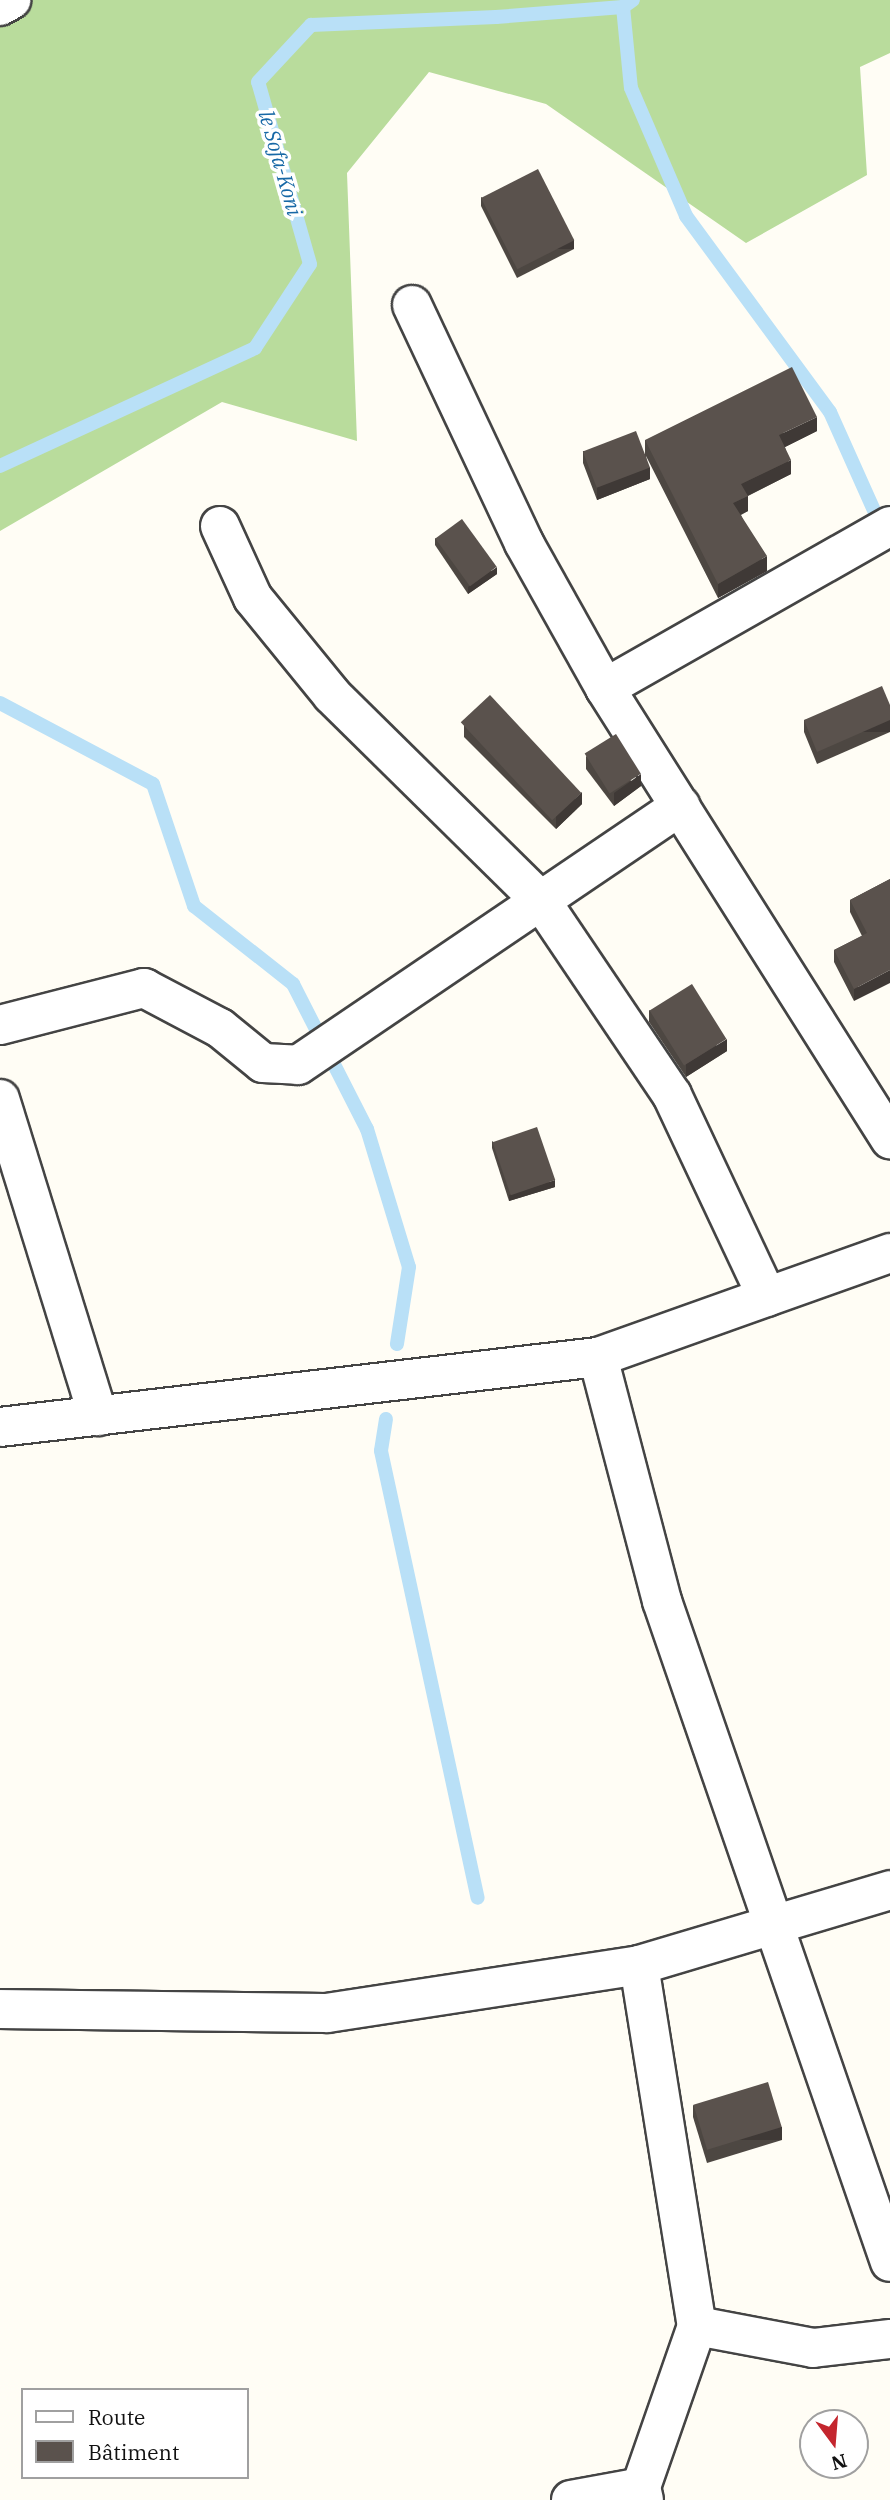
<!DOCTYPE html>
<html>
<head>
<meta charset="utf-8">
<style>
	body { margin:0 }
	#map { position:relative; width:890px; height:2500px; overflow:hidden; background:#fffdf5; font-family:"IBM Plex Serif",serif }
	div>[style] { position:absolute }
	.forest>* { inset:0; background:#b9dc9c }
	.stream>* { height:14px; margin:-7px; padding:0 7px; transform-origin:7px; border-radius:7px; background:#b9e0f7 }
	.roads { filter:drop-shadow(2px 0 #444) drop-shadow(-2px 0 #444) drop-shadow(0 2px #444) drop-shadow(0 -2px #444) }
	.minor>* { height:38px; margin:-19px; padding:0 19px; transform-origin:19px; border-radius:19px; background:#fff }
	.wall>* { inset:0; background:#4d4742 }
	.shaded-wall>* { inset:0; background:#3f3936; transform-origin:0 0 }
	.building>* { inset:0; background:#5a524d; transform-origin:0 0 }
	span { translate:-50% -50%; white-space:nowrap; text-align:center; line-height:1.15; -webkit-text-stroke:7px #fff; paint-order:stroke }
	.water-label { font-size:21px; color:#1768a6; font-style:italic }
	.legend { position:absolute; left:21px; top:2388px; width:228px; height:91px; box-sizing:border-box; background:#fff; border:2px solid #a0a0a0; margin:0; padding:9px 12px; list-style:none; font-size:21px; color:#111 }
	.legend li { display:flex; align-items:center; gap:14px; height:35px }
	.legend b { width:35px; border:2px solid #a0a0a0 }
	.north { position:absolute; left:799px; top:2409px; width:70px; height:70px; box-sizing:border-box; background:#fff; border:2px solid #a0a0a0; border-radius:50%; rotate:164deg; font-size:19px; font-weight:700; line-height:28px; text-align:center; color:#111 }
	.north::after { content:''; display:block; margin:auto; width:24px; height:32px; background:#c4262e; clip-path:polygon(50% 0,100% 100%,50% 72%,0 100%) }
</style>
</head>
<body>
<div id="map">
	<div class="forest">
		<i style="clip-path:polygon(0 0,890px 0,890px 53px,860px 67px,867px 175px,746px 243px,546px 104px,429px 72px,347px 173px,357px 441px,222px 402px,0 531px)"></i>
	</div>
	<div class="stream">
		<i style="left:623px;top:7px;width:81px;rotate:84.4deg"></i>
		<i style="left:631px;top:88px;width:139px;rotate:66.7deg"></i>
		<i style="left:686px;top:216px;width:243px;rotate:53.7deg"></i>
		<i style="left:830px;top:412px;width:127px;rotate:65.9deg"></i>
		<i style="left:0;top:466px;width:281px;rotate:-24.8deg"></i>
		<i style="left:255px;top:348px;width:100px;rotate:-56.8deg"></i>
		<i style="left:310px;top:264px;width:189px;rotate:-105.9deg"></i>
		<i style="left:258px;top:82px;width:78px;rotate:-47.1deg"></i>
		<i style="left:311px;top:25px;width:185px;rotate:-2.5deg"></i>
		<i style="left:496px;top:17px;width:127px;rotate:-4.5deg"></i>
		<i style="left:623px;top:7px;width:12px;rotate:-35deg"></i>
		<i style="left:0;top:703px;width:173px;rotate:27.9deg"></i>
		<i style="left:153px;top:784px;width:129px;rotate:71.4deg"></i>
		<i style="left:194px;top:906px;width:126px;rotate:38.2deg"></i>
		<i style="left:293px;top:984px;width:163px;rotate:63deg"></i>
		<i style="left:367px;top:1129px;width:144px;rotate:73.1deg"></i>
		<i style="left:409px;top:1267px;width:78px;rotate:98.9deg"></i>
		<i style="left:386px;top:1419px;width:32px;rotate:99deg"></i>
		<i style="left:381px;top:1451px;width:457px;rotate:77.8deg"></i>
	</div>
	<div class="roads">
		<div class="minor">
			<i style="left:0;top:6px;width:13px;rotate:-29deg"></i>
			<i style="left:412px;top:305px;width:263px;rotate:64.8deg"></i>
			<i style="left:524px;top:543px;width:166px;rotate:60.8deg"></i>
			<i style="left:605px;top:688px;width:534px;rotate:57.71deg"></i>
			<i style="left:220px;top:526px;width:79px;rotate:65.4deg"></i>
			<i style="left:253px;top:598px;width:125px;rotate:50.8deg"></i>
			<i style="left:332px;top:695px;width:293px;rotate:44.6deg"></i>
			<i style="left:541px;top:901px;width:234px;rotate:56deg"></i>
			<i style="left:672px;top:1095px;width:223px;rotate:64.8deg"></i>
			<i style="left:605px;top:688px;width:328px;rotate:-29.6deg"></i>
			<i style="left:0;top:1025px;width:149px;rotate:-14.4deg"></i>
			<i style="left:144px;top:988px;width:86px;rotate:27.8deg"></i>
			<i style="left:220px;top:1028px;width:55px;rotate:39.1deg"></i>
			<i style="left:263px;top:1063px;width:35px;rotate:3deg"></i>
			<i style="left:298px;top:1065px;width:462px;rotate:-34.1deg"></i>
			<i style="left:0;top:1099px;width:332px;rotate:72.8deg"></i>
			<i style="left:598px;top:1357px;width:252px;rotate:75.3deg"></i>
			<i style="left:662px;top:1601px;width:699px;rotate:70.97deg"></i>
			<i style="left:0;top:1427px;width:602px;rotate:-6.68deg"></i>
			<i style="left:598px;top:1357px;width:310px;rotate:-19.6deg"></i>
			<i style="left:639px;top:1965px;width:366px;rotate:80.9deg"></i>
			<i style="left:697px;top:2326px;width:170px;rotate:109.2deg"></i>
			<i style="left:641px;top:2487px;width:13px;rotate:77deg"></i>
			<i style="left:0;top:2009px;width:327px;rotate:0.7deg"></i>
			<i style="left:327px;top:2013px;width:316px;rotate:-8.7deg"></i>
			<i style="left:639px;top:1965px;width:262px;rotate:-16.6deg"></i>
			<i style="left:697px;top:2326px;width:118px;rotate:10.7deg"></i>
			<i style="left:813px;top:2348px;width:78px;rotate:-6.7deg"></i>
			<i style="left:571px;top:2500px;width:71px;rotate:-10.5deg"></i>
		</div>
	</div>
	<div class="wall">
		<i style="clip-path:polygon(481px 197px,574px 249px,517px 278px,481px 206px)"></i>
		<i style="clip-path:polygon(817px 431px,785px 447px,791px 474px,748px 496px,748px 511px,741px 515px,767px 571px,718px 598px,646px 456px,650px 479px,597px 500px,583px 463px,583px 451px,645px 454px,645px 440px)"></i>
		<i style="clip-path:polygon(435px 538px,497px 574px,468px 594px,435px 545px)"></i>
		<i style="clip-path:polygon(890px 705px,890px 732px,817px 764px,804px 732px,804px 720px)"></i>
		<i style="clip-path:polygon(464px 725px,582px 804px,556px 829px,464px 737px)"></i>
		<i style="clip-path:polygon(586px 756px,641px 786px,614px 806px,586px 769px)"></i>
		<i style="clip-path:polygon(890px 879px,854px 1001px,834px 962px,834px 950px,862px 936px,850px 912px,850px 900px)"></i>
		<i style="clip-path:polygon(649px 1010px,727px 1051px,686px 1077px,649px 1022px)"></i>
		<i style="clip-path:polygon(492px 1141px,555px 1187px,509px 1201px,492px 1148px)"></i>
		<i style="clip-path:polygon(693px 2105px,782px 2140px,707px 2163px,693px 2117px)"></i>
	</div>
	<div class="shaded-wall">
		<i style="left:574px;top:240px;width:9px;height:64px;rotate:90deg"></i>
		<i style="clip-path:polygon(817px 417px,817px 431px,779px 450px,779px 435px)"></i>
		<i style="clip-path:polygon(791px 460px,791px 474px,741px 499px,741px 484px)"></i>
		<i style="clip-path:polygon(650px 467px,650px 479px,597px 500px,597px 487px)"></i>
		<i style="clip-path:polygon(748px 496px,748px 511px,733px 518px,733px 503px)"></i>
		<i style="clip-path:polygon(767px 556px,767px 571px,718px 598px,718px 584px)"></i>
		<i style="clip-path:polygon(497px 567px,497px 574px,468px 594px,468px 587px)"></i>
		<i style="left:890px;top:720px;width:12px;height:80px;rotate:90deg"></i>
		<i style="clip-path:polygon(641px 774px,641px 786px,614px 806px,614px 793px)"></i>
		<i style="clip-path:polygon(582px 792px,582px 804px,556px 829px,556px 816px)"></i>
		<i style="clip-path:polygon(890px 970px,890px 983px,854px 1001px,854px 989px)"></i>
		<i style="clip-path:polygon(727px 1039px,727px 1051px,686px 1077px,686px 1064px)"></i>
		<i style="clip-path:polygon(555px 1180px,555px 1187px,509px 1201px,509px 1195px)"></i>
		<i style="left:782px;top:2127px;width:13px;height:78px;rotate:90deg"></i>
	</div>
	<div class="building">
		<i style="left:538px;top:169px;width:80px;height:64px;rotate:63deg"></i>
		<i style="clip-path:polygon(792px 367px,817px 417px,779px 435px,791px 460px,741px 484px,748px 496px,733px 503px,767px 556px,718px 584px,645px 440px)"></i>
		<i style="left:636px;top:431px;width:39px;height:57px;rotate:69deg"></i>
		<i style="left:462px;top:519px;width:59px;height:33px;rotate:54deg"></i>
		<i style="clip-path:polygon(882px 686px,890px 705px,890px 720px,817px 752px,804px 720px)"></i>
		<i style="left:490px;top:695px;width:134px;height:40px;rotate:47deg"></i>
		<i style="left:616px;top:734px;width:47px;height:37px;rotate:58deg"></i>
		<i style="clip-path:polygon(890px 879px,890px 970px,854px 989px,834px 950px,867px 933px,850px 900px)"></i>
		<i style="left:692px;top:984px;width:65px;height:50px;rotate:58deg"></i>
		<i style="left:537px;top:1127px;width:56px;height:47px;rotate:71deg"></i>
		<i style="left:768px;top:2082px;width:47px;height:78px;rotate:73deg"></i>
	</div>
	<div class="water-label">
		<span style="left:281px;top:163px;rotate:74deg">le Sofa-Koni</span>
	</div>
	<ul class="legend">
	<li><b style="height:9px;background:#fff"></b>Route</li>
	<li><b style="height:19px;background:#5a524d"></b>Bâtiment</li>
	</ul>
	<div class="north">N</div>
</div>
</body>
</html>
